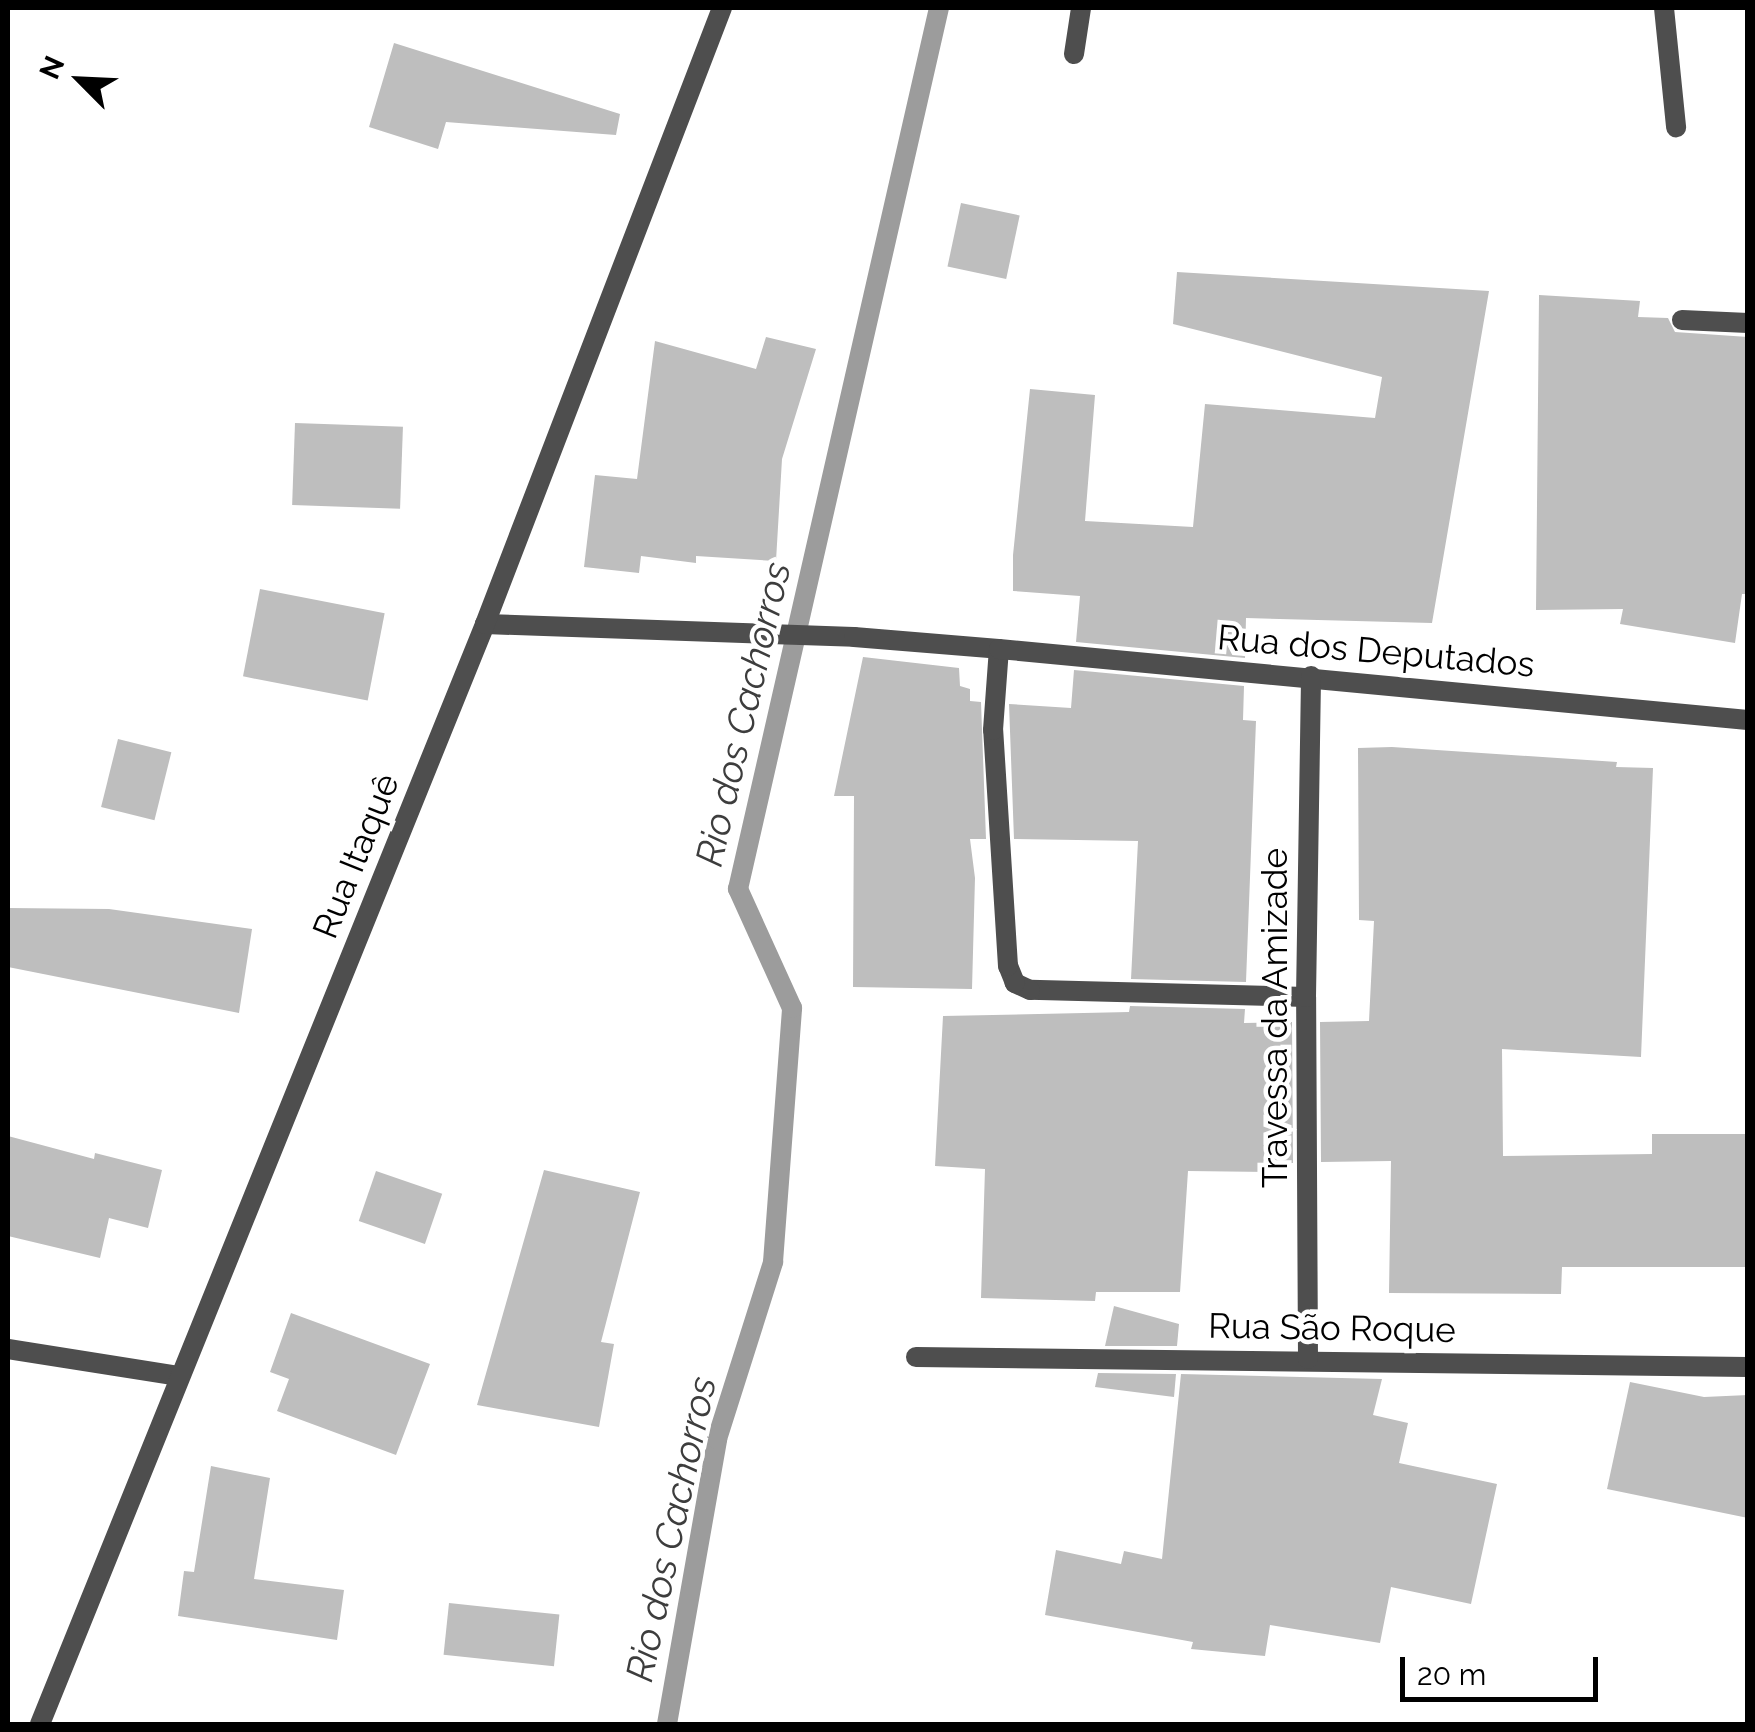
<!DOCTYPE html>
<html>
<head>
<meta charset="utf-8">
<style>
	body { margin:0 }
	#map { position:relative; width:1755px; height:1732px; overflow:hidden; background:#fff; font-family:Raleway,sans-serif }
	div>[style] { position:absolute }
	.stream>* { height:20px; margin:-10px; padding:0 10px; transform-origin:10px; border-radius:10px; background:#9c9c9c }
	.building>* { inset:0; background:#bebebe; transform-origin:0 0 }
	.minor>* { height:20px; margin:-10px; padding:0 10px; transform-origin:10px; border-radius:10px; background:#4e4e4e }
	span { translate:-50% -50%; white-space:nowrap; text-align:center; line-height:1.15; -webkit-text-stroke:9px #fff; paint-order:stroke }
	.street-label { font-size:35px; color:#000 }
	.water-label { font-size:38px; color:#3d3d3d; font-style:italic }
	.frame { position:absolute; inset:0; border:10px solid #000; pointer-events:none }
	.north { position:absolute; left:30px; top:30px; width:100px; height:100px; -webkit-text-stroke:8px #fff; paint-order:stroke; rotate:294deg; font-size:28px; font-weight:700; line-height:40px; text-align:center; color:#000 }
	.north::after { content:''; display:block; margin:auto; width:35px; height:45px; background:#000; clip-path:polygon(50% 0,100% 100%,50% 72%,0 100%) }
	.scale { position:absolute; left:1400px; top:1657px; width:198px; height:45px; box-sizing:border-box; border:5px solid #000; border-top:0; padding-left:12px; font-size:30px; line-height:35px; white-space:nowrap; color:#000; -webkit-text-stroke:8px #fff; paint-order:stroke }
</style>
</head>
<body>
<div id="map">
	<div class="stream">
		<i style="left:667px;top:1724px;width:289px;rotate:-80deg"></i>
		<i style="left:717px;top:1439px;width:186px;rotate:-72.4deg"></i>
		<i style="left:773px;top:1262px;width:255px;rotate:-85.7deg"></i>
		<i style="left:792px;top:1008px;width:131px;rotate:-114.4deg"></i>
		<i style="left:738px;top:889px;width:904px;rotate:-77.15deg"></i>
	</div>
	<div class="building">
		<i style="clip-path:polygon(394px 43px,620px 114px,616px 135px,446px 122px,438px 149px,369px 127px)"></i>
		<i style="left:961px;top:203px;width:60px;height:65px;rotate:12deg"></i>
		<i style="clip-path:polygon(1177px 272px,1489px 291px,1432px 623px,1246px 618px,1245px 658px,1076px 642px,1080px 596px,1013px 591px,1013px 555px,1030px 389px,1095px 395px,1085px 521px,1193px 527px,1205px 404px,1375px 418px,1382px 377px,1173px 324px)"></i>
		<i style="clip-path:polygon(1539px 295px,1640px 301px,1638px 317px,1668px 318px,1675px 332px,1748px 337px,1748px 594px,1742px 594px,1735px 643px,1620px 624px,1623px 609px,1536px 610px)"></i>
		<i style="clip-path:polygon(766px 337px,816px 349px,782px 459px,776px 561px,696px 556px,696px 563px,641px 556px,639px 573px,584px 567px,595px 475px,637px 479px,655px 341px,756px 369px)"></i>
		<i style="left:295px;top:423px;width:108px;height:82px;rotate:2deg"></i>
		<i style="left:260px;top:589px;width:127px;height:89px;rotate:11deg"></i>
		<i style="clip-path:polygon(863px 657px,959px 668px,960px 686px,970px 689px,970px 701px,981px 702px,986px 839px,970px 839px,975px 878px,972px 989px,853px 987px,854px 796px,834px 796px)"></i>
		<i style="clip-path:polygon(1074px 670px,1244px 686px,1243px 720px,1256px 721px,1246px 982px,1131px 979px,1138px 841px,1014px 839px,1009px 704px,1071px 708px)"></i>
		<i style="left:118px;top:739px;width:55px;height:70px;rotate:14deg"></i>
		<i style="clip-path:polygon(1392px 747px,1617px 762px,1616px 767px,1653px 768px,1641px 1057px,1502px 1049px,1503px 1156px,1652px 1154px,1652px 1134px,1748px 1134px,1748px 1267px,1562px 1267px,1561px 1294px,1389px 1293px,1391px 1161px,1321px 1162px,1320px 1022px,1369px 1021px,1374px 921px,1359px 920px,1358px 748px)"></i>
		<i style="clip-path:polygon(8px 908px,109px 909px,252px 929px,239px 1013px,8px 967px)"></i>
		<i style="clip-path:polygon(1130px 1006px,1245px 1009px,1244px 1023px,1292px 1022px,1293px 1163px,1268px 1164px,1268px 1172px,1188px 1171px,1180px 1292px,1096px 1292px,1095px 1301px,981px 1298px,985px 1169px,935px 1166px,943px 1016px,1129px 1012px)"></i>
		<i style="clip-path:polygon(8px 1136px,94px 1159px,95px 1153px,162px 1170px,148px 1228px,109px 1218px,100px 1258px,8px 1236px)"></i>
		<i style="clip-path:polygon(544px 1170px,640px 1192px,601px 1342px,614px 1344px,599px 1427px,477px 1405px)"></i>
		<i style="left:376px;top:1171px;width:70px;height:53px;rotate:19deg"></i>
		<i style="clip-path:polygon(1114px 1306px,1179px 1324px,1177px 1346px,1105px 1346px)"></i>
		<i style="clip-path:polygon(291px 1313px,430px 1364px,396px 1455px,277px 1411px,289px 1379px,270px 1372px)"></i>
		<i style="clip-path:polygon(1098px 1373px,1176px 1374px,1174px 1397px,1095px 1387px)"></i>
		<i style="clip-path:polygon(1181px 1374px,1382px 1379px,1373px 1415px,1408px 1423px,1399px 1463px,1497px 1484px,1471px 1604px,1391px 1587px,1380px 1643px,1270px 1625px,1265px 1656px,1191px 1649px,1193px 1642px,1045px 1615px,1056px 1550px,1121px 1564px,1124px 1551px,1162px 1559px)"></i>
		<i style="clip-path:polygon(1630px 1382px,1704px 1397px,1748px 1395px,1748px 1518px,1607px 1489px)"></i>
		<i style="clip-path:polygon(211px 1466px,270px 1478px,254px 1579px,344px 1590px,337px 1640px,178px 1616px,184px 1571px,194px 1572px)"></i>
		<i style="left:449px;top:1603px;width:111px;height:52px;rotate:6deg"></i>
	</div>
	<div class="minor">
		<i style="left:1664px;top:8px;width:120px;rotate:84.2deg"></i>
		<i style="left:1074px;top:54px;width:47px;rotate:-81.3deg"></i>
		<i style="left:1682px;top:320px;width:66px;rotate:2.6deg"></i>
		<i style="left:485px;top:624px;width:369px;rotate:2deg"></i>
		<i style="left:854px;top:637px;width:145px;rotate:4.7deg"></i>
		<i style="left:1306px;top:997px;width:276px;rotate:-178.5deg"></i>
		<i style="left:1030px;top:990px;width:17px;rotate:-155deg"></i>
		<i style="left:1015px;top:983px;width:18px;rotate:-112deg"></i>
		<i style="left:1008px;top:966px;width:236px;rotate:-93.6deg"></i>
		<i style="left:993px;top:730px;width:81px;rotate:-85.8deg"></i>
		<i style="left:999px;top:649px;width:752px;rotate:5.42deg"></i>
		<i style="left:8px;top:1349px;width:172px;rotate:9deg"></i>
		<i style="left:916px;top:1357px;width:832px;rotate:0.69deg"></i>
		<i style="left:1308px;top:1359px;width:362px;rotate:-90.3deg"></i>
		<i style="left:1306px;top:997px;width:321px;rotate:-89.1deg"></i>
		<i style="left:40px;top:1724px;width:1187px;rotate:-67.97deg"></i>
		<i style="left:485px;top:624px;width:660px;rotate:-68.96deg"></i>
	</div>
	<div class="street-label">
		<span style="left:1376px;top:651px;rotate:5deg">Rua dos Deputados</span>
		<span style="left:356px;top:856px;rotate:-68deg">Rua Itaquê</span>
		<span style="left:1275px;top:1018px;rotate:-90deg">Travessa da Amizade</span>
		<span style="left:1332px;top:1328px;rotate:1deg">Rua São Roque</span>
	</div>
	<div class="water-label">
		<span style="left:743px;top:714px;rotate:-77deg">Rio dos Cachorros</span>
		<span style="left:671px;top:1529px;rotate:-78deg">Rio dos Cachorros</span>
	</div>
	<div class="frame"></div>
	<div class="north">N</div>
	<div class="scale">20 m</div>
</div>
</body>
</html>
